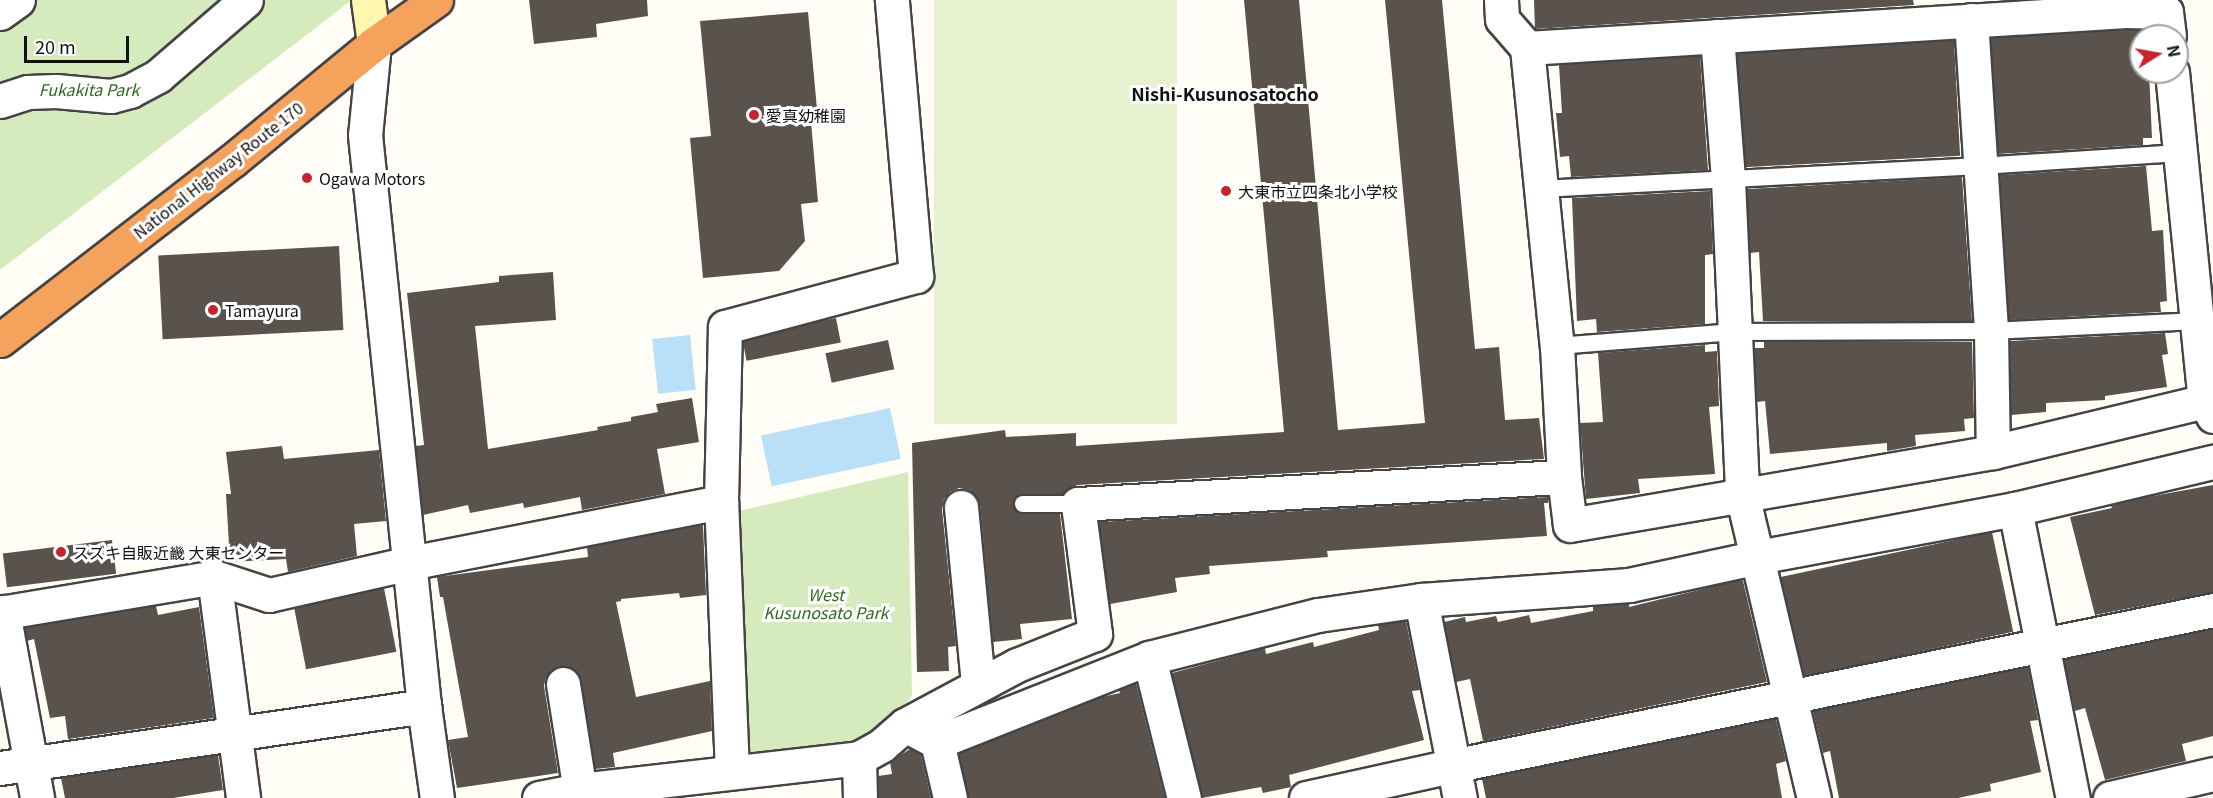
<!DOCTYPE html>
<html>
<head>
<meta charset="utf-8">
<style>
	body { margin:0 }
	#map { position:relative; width:2213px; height:798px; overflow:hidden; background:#fffdf5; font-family:Georgia,"Noto Sans JP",serif }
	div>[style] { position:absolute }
	.green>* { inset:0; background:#d5ebbd }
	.pitch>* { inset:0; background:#e6f2cf; transform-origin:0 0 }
	.water>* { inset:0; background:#b9e0f7; transform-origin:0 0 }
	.building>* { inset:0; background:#5a524d; transform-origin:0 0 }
	.roads { filter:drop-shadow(2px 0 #444) drop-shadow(-2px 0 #444) drop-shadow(0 2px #444) drop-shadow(0 -2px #444) }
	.lane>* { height:16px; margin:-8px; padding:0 8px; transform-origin:8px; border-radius:8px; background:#fff }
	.street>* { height:33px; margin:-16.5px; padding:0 16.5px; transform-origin:16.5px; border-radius:16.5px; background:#fff }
	.secondary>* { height:33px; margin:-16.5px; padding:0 16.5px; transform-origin:16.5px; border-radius:16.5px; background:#fff6b0 }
	.highway>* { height:33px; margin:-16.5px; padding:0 16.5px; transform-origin:16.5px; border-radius:16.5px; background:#f5a25d }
	.dots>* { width:16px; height:16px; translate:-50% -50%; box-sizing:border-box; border:3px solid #fff; border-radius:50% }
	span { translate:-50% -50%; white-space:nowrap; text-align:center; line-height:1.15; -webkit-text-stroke:6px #fff; paint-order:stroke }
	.park-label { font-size:16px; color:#2f6b1f; font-style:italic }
	.poi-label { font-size:16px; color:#111 }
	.left { translate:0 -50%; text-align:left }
	.street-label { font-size:16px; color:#111 }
	.neighbourhood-label { font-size:18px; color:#111; font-weight:700 }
	.north { position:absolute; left:2129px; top:24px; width:60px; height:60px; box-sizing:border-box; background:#fff; border:2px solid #a0a0a0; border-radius:50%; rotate:79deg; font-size:16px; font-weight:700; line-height:24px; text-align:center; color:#111 }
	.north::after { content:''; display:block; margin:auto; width:21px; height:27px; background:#c4262e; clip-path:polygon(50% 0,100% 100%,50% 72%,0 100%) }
	.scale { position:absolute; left:24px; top:36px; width:105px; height:27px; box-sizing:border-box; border:3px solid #111; border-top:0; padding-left:8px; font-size:18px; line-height:21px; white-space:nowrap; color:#111; -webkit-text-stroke:4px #fff; paint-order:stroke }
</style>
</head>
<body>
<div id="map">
	<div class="green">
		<i style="clip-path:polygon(0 0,352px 0,0 270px)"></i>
		<i style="clip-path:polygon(908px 472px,912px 696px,890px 721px,849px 752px,760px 764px,745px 750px,739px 511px)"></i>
	</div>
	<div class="pitch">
		<i style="left:934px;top:0;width:243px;height:424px"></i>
	</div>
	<div class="water">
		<i style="left:690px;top:335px;width:55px;height:38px;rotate:84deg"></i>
		<i style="left:890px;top:408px;width:52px;height:132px;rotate:78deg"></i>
	</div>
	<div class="building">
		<i style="clip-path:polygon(529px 0,647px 0,648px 16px,596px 24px,597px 37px,534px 44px)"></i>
		<i style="clip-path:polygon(1244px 0,1299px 0,1338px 430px,1425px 423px,1385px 0,1442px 0,1475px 349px,1499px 347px,1505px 420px,1539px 418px,1544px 459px,1077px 485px,1063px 494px,1018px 495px,1013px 503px,1018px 513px,1060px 514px,1072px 619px,1020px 624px,1022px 639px,993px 642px,980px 505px,977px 497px,969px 490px,959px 488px,950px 492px,944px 499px,942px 509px,956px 646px,948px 647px,949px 671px,917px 672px,912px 443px,1005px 430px,1006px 437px,1076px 433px,1076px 446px,1284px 432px)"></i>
		<i style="clip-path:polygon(1534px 0,1913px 0,1914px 5px,1535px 29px)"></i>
		<i style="clip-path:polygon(808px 12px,817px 109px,810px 110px,818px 202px,801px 204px,805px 241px,779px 271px,703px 278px,690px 138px,711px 136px,700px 21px)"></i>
		<i style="clip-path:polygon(2126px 30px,2145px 30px,2146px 36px,2141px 36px,2141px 72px,2149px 72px,2152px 138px,2143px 138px,2143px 145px,1998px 154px,1991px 38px)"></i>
		<i style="left:1954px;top:40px;width:116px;height:217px;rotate:87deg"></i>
		<i style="clip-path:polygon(1700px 56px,1708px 170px,1571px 177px,1569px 156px,1560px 157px,1556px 113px,1562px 113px,1559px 65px)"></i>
		<i style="clip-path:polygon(2146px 166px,2152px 231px,2163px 230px,2167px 301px,2160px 302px,2161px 312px,2009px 320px,2000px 175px)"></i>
		<i style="clip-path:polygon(1962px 177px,1972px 321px,1763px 321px,1759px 252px,1750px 253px,1747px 189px)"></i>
		<i style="clip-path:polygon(1710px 191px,1713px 254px,1705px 255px,1705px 324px,1597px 332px,1596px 319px,1577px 321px,1572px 198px)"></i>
		<i style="left:339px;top:246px;width:84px;height:181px;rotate:87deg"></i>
		<i style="clip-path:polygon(553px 272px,556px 320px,475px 326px,488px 449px,598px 430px,597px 427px,631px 421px,631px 417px,658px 412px,656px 404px,692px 398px,699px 442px,657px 449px,665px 494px,582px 510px,580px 497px,524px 508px,523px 503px,470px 513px,468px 505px,423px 515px,416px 446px,424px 445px,407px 293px,499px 282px,499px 276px)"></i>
		<i style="left:836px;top:318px;width:25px;height:96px;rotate:79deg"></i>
		<i style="clip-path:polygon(2165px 333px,2168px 354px,2162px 355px,2167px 387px,2105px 396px,2105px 400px,2046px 403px,2046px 412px,2011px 415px,2010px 341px)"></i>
		<i style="left:888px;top:340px;width:30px;height:64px;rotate:78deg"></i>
		<i style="clip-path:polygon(1764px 342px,1972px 342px,1974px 418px,1964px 419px,1965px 431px,1915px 435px,1916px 446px,1887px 451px,1887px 443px,1770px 454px,1765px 401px,1757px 402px,1754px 348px,1764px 348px)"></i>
		<i style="clip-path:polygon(1705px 345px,1705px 352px,1717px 351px,1719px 406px,1709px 407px,1715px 474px,1638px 479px,1640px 493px,1586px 499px,1580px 423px,1603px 422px,1598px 353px)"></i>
		<i style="clip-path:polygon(282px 446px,284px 459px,379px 450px,386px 521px,354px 524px,357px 556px,288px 572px,286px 559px,230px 562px,226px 494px,231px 494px,226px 452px)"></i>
		<i style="clip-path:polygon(2213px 485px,2213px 592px,2095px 615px,2070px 517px,2112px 508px,2111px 506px,2137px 499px)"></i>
		<i style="clip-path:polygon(1548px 497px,1548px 503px,1544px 503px,1547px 536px,1327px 551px,1328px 557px,1209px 566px,1210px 574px,1175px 578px,1177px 592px,1110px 604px,1099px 522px)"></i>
		<i style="clip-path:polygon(703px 525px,706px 595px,680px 598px,679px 593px,621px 599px,621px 601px,616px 602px,636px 697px,710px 681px,712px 731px,613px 753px,615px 767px,595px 769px,581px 681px,578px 673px,570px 667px,560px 666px,551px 670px,546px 677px,544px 686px,558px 773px,457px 788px,448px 740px,468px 737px,443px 597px,440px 597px,437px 577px,588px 557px,587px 547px)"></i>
		<i style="left:1992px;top:532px;width:102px;height:216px;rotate:78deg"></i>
		<i style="left:112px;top:540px;width:34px;height:110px;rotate:83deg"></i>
		<i style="clip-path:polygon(1739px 580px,1743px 581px,1767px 682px,1483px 741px,1470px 679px,1456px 682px,1444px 622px,1465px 617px,1466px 622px,1496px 616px,1498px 622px,1529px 615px,1531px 623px,1593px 611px,1593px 606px,1629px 604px,1629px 607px)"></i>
		<i style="left:384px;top:588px;width:65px;height:92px;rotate:79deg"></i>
		<i style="clip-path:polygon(156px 606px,158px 615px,199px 607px,214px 718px,68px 739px,65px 716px,50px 718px,34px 639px,27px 641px,25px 628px)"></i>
		<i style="clip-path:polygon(1406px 621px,1420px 690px,1412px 691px,1424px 740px,1289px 775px,1291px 787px,1263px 793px,1261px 787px,1202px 798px,1172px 673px,1265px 648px,1266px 654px,1313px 642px,1314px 647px,1379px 630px,1378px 625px)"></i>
		<i style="clip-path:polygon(2213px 629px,2213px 736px,2182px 744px,2186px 761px,2105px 780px,2085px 708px,2075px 711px,2064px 660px)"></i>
		<i style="clip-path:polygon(2028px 667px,2038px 720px,2030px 721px,2041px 772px,1990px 784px,1991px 791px,1958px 798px,1839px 798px,1830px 751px,1823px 753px,1813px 711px)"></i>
		<i style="clip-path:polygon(1136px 683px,1165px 798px,968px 798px,959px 753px,1102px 697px,1120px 693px,1119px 690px)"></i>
		<i style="clip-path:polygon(1776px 719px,1786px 761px,1776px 764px,1782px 798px,1486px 798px,1482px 779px)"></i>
		<i style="clip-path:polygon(910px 749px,921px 755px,931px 798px,879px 798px,878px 776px,892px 774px,890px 762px)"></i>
		<i style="clip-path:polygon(218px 755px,223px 790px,173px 798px,65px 798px,61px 778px)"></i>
	</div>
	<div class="roads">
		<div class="lane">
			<i style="left:1541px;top:189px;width:440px;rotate:-3deg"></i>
			<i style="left:1980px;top:166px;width:200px;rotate:-3.7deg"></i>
			<i style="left:1557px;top:346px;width:178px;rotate:-4.5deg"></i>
			<i style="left:1734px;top:332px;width:257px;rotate:-0.2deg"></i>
			<i style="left:1991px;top:331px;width:207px;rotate:-2.8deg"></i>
			<i style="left:1023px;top:504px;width:55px"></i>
		</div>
		<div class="street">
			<i style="left:1501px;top:0;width:19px;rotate:87deg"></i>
			<i style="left:1502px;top:19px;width:38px;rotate:49deg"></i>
			<i style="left:1527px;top:48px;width:300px;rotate:84.3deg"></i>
			<i style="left:1557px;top:346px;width:131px;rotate:86.9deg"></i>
			<i style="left:1564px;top:477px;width:48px;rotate:82.9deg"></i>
			<i style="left:1570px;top:525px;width:429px;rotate:-9.8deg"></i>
			<i style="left:1993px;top:452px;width:218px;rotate:-13.5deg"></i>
			<i style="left:0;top:13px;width:22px;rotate:-36deg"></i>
			<i style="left:1971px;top:20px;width:312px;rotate:86.3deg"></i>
			<i style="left:1991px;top:331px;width:121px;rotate:89.1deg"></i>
			<i style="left:1717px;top:36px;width:144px;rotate:85.6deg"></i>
			<i style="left:1728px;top:180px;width:314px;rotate:87.4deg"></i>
			<i style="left:1742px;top:494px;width:312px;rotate:76.7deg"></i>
			<i style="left:374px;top:44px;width:91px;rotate:95.6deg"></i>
			<i style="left:365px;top:135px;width:574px;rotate:84.1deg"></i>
			<i style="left:424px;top:706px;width:93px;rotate:82deg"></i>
			<i style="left:1527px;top:48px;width:600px;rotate:-3.53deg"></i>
			<i style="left:2126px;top:11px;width:40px;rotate:1.4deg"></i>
			<i style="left:2166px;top:12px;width:24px;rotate:83deg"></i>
			<i style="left:2172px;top:72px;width:331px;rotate:84.3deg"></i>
			<i style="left:2205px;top:401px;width:17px;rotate:62deg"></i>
			<i style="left:0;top:101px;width:29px;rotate:-18deg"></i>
			<i style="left:28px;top:92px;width:28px;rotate:-2deg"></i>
			<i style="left:56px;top:91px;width:55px;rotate:5.2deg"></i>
			<i style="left:111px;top:96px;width:20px;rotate:-15deg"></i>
			<i style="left:130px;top:91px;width:32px;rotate:-28deg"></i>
			<i style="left:158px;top:76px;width:116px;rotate:-40.8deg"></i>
			<i style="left:961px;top:507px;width:178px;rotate:84.5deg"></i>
			<i style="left:2015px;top:509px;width:295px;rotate:78.7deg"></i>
			<i style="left:214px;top:577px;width:223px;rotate:82.5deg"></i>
			<i style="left:1421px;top:600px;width:202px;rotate:78.9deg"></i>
			<i style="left:3px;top:612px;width:189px;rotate:79.6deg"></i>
			<i style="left:0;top:613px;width:217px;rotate:-9.5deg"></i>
			<i style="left:214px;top:577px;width:58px;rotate:18.1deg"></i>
			<i style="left:269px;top:595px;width:145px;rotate:-12.8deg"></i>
			<i style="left:410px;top:563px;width:317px;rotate:-11.1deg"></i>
			<i style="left:1149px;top:658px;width:144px;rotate:76deg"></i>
			<i style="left:563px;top:684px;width:115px;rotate:81deg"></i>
			<i style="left:905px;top:725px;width:127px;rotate:-28.2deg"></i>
			<i style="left:1017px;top:665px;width:84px;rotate:-21.7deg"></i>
			<i style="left:1095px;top:634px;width:131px;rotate:-97.5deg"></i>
			<i style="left:1078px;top:504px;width:487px;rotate:-3.2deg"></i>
			<i style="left:937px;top:742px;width:228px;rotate:-21.6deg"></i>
			<i style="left:1149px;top:658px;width:174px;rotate:-14.3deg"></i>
			<i style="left:1318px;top:615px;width:104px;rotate:-8.3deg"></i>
			<i style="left:1421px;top:600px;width:209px;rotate:-4.1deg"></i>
			<i style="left:1629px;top:585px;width:132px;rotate:-12.2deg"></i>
			<i style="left:1758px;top:557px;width:261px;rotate:-10.6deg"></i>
			<i style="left:2015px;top:509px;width:204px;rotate:-13.4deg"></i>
			<i style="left:859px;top:758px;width:40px;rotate:88.6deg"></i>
			<i style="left:0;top:768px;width:429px;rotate:-8.3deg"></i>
			<i style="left:732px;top:772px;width:270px;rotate:-92.3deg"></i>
			<i style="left:721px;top:502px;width:175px;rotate:-88.7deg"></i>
			<i style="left:725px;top:327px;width:198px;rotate:-15deg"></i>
			<i style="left:916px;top:276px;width:277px;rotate:-95deg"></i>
			<i style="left:539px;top:798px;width:42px;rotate:-11deg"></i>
			<i style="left:580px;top:790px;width:281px;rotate:-6.5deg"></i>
			<i style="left:859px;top:758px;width:26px;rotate:-29deg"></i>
			<i style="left:882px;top:745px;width:30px;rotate:-41deg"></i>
			<i style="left:905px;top:725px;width:36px;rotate:28deg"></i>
			<i style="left:937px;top:742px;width:57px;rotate:76.9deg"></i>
			<i style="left:1306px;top:798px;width:149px;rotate:-12.4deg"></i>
			<i style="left:1452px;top:766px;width:777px;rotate:-11.58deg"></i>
			<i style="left:2110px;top:798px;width:106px;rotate:-13.1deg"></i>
		</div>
		<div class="secondary">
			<i style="left:368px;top:0;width:44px;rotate:82.2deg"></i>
		</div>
		<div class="highway">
			<i style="left:0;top:340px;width:294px;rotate:-37.7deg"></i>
			<i style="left:233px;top:160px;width:183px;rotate:-39.4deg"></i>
			<i style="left:374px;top:44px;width:76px;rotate:-35.4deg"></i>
		</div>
	</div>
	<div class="dots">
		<i style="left:754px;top:115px;background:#c4262e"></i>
		<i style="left:307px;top:178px;background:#c4262e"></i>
		<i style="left:1226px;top:191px;background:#c4262e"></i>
		<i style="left:213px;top:310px;background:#c4262e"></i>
		<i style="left:61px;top:552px;background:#c4262e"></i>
	</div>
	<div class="park-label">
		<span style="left:89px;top:89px">Fukakita Park</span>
		<span style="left:826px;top:603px">West<br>Kusunosato Park</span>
	</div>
	<div class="poi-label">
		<span class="left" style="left:766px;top:115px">愛真幼稚園</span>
		<span class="left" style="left:319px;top:178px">Ogawa Motors</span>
		<span class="left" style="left:1238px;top:191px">大東市立四条北小学校</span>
		<span class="left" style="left:225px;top:310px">Tamayura</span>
		<span class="left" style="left:73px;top:552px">スズキ自販近畿 大東センター</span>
	</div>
	<div class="street-label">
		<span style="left:218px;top:170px;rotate:-38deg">National Highway Route 170</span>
	</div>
	<div class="neighbourhood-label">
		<span style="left:1225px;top:93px">Nishi-Kusunosatocho</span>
	</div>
	<div class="north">N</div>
	<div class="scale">20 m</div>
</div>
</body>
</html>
